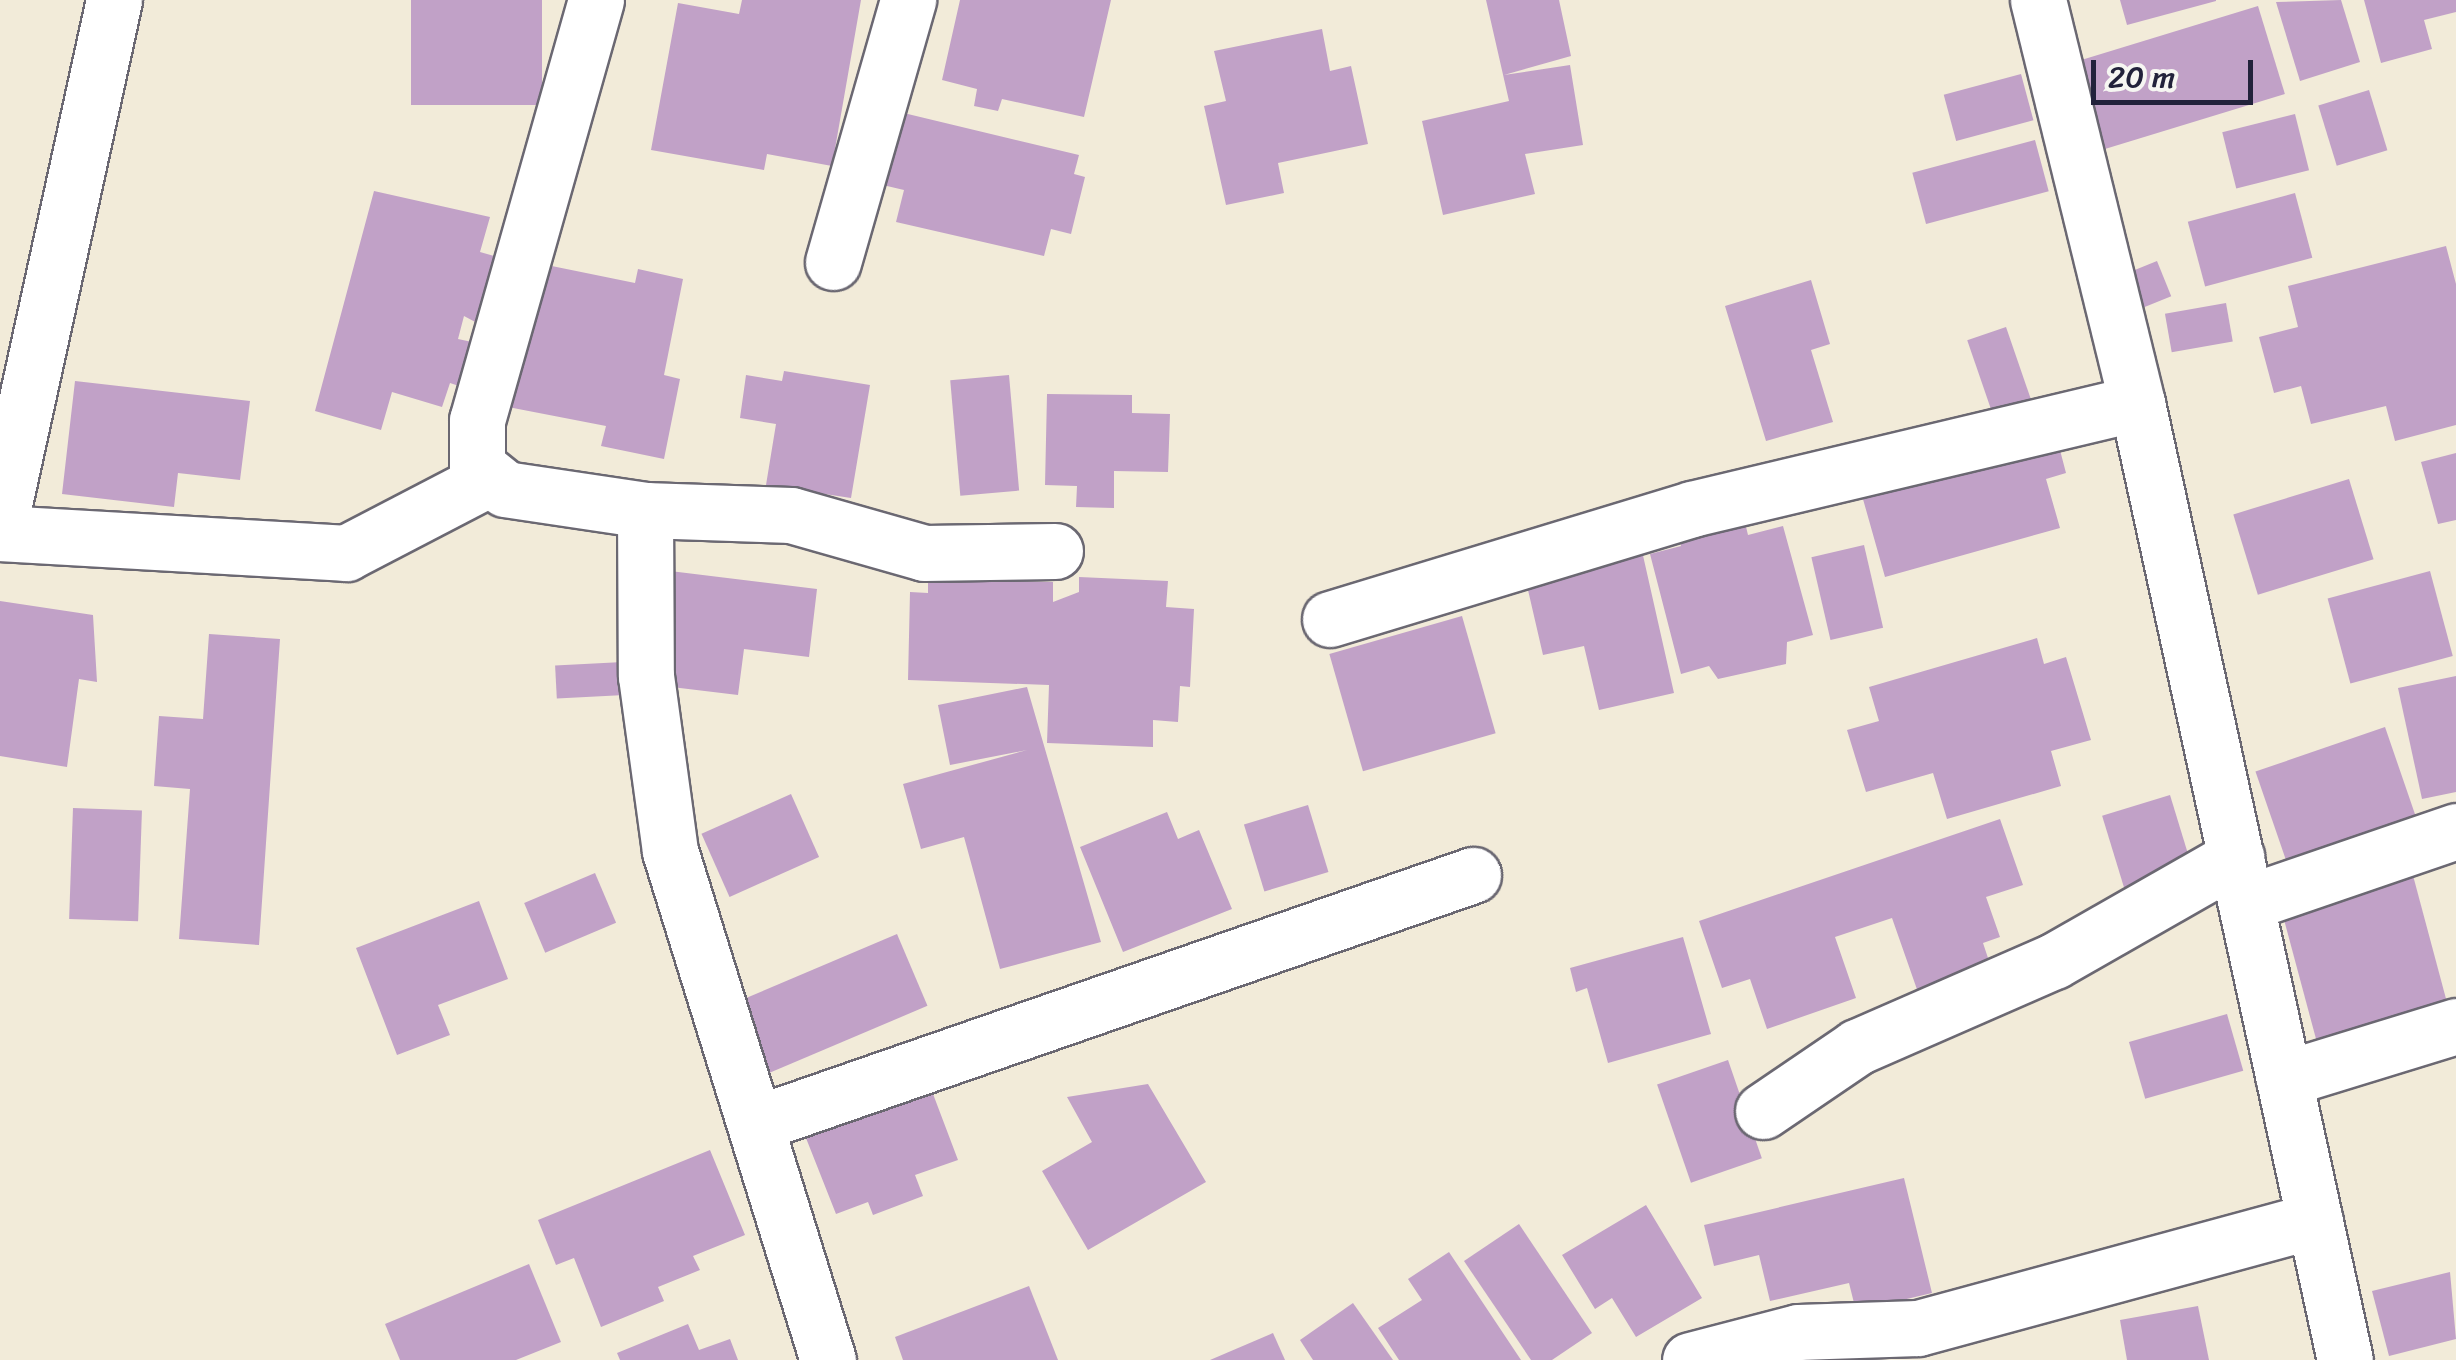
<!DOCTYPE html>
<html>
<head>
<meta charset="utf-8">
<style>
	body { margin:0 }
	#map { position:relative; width:2456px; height:1360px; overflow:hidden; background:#f2ebd9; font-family:Sriracha,sans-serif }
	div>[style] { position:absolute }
	.building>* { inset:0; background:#c1a1c7; transform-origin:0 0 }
	.roads { filter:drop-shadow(2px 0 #6b6872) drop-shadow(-2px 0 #6b6872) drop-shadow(0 2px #6b6872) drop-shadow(0 -2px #6b6872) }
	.minor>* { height:55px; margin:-27.5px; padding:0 27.5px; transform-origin:27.5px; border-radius:27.5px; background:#fff }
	span { translate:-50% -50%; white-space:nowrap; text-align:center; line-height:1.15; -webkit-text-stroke:8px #f6f6f2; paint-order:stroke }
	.scale { position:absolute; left:2091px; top:60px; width:162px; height:45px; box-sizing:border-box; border:5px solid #22223b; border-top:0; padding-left:12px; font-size:30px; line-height:35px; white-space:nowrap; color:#22223b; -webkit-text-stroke:8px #f6f6f2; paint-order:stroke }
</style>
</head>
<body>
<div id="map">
	<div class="building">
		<i style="left:411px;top:0;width:131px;height:105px"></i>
		<i style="clip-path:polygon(742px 0,861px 0,832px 166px,767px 154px,764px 170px,651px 150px,678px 3px,739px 14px)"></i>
		<i style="clip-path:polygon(960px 0,1111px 0,1084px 117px,1002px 99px,998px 111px,974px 106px,977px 89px,942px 80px)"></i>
		<i style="clip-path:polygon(1486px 0,1559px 0,1571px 56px,1504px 75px,1570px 65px,1583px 145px,1525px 154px,1535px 194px,1443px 215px,1422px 121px,1509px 101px)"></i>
		<i style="clip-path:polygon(2120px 0,2216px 0,2216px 1px,2127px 25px)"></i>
		<i style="clip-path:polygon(2341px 0,2360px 62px,2300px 81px,2276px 2px)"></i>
		<i style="clip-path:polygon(2364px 0,2456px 0,2456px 12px,2424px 20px,2432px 49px,2381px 63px)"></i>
		<i style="left:2258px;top:6px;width:92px;height:189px;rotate:73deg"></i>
		<i style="clip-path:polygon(1322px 29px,1330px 71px,1351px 66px,1368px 144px,1278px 163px,1284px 193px,1226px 205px,1204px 106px,1226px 101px,1214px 51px)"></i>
		<i style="left:2021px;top:74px;width:48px;height:80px;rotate:75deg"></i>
		<i style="left:2369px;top:90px;width:63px;height:53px;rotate:73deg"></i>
		<i style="clip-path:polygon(887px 109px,1079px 155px,1074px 174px,1085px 177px,1071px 234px,1051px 229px,1044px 256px,896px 222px,904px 190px,870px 182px)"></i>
		<i style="left:2295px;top:114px;width:58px;height:75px;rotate:76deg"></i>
		<i style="left:2035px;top:140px;width:53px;height:127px;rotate:75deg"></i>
		<i style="clip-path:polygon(374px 191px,490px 217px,480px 252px,501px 258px,479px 324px,464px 316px,458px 339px,472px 342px,459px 386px,450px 383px,442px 407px,392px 392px,381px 430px,315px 411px)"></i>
		<i style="left:2295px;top:193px;width:67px;height:111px;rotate:75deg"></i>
		<i style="clip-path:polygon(2446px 246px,2456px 284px,2456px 425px,2395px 441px,2386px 406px,2311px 424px,2301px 386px,2274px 393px,2259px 337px,2298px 327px,2288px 286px)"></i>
		<i style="left:2157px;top:261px;width:38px;height:44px;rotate:68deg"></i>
		<i style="clip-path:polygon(537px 263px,635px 283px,638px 269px,683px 279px,664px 375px,680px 379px,664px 459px,601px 446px,606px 426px,508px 407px)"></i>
		<i style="clip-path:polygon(1811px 280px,1830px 344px,1811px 350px,1833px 422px,1766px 441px,1725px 306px)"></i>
		<i style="left:2226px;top:303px;width:39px;height:62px;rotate:80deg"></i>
		<i style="left:2006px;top:327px;width:78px;height:41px;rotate:71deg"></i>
		<i style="clip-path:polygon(784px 371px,870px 385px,851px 498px,766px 485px,776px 424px,740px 418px,746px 375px,782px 381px)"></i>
		<i style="left:1009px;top:375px;width:116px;height:59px;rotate:85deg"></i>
		<i style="clip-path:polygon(75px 381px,250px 401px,240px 480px,178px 473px,174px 507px,62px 494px)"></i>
		<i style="clip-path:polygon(1047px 394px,1132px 395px,1132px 413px,1170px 414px,1168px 472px,1114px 471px,1114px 508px,1076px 507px,1077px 486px,1045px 485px)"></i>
		<i style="clip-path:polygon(2055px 431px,2066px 473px,2046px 479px,2060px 528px,1885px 577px,1859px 485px)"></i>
		<i style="clip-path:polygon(2456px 453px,2456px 520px,2438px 524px,2421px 462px)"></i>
		<i style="left:2349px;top:479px;width:84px;height:121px;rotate:73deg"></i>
		<i style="clip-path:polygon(1742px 510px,1748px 535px,1783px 526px,1813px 635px,1787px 642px,1786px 664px,1718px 679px,1709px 666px,1681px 674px,1650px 554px,1681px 546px,1676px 526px)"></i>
		<i style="left:1864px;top:545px;width:85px;height:54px;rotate:77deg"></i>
		<i style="clip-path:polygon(1642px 551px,1674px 693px,1599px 710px,1584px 646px,1543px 655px,1525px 577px)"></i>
		<i style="clip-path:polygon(1011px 570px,1010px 581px,1053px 582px,1053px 602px,1079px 592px,1079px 577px,1168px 581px,1166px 607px,1194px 609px,1190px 687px,1180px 686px,1178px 722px,1153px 720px,1153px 747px,1047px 743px,1049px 685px,908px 680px,910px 592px,928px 593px,928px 579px)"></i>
		<i style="clip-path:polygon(670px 571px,817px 589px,809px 657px,744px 649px,738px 695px,655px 685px)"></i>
		<i style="left:2430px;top:571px;width:88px;height:106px;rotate:75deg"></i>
		<i style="clip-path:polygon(0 601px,93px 615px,97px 682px,79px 679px,67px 767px,0 756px)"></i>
		<i style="left:1462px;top:616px;width:122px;height:138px;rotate:74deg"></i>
		<i style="clip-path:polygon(209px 634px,280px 639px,259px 945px,179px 939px,190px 789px,154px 786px,159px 716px,203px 719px)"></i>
		<i style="clip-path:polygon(2037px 638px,2044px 664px,2066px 657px,2091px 740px,2051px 751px,2061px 786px,1947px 819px,1933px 773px,1866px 792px,1847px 730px,1879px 721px,1869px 687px)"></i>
		<i style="left:623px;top:662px;width:33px;height:68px;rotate:87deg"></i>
		<i style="clip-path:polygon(2456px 676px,2456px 792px,2422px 799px,2398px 688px)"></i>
		<i style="clip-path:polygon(1027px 687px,1101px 942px,1000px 969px,964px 837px,921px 849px,903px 784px,1027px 750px,950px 765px,938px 705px)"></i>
		<i style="left:2385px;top:727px;width:107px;height:137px;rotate:71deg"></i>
		<i style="left:791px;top:794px;width:69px;height:98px;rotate:66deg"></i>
		<i style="left:2170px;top:795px;width:76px;height:71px;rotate:73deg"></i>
		<i style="left:1308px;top:805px;width:70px;height:67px;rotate:73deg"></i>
		<i style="left:73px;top:808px;width:69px;height:111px;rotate:2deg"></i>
		<i style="clip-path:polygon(1167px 812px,1178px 839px,1199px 830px,1232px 909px,1123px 952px,1080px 847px)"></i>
		<i style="clip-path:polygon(2000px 819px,2023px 885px,1986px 897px,2000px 937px,1983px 943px,1993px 973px,1920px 998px,1892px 918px,1835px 937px,1856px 998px,1767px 1029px,1750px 979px,1722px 988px,1699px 921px)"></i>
		<i style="left:2411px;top:868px;width:150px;height:136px;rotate:75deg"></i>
		<i style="left:595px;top:873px;width:54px;height:77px;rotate:67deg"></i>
		<i style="clip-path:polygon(479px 901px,508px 979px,438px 1005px,450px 1035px,397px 1055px,356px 948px)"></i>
		<i style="left:897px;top:934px;width:78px;height:189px;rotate:67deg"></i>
		<i style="clip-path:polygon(1683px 937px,1711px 1034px,1608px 1063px,1587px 988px,1576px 992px,1570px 968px)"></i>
		<i style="left:2227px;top:1014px;width:59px;height:102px;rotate:74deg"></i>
		<i style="left:1728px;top:1060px;width:104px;height:75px;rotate:71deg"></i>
		<i style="clip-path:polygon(1148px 1084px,1206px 1182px,1088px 1250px,1042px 1171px,1092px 1142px,1067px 1097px)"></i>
		<i style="clip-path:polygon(930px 1086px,958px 1160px,915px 1175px,923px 1196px,873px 1215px,868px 1202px,836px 1214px,804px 1133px)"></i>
		<i style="clip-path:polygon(710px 1150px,745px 1235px,693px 1256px,700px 1270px,658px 1287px,664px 1301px,601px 1327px,574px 1258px,556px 1265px,538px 1220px)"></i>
		<i style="clip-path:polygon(1904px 1178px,1932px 1293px,1856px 1311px,1849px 1283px,1770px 1301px,1759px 1255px,1714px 1266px,1704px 1225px)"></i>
		<i style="clip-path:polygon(1646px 1205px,1702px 1298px,1636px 1337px,1612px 1298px,1595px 1309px,1562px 1255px)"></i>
		<i style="clip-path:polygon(1519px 1224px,1592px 1333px,1552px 1360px,1531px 1360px,1464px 1261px)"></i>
		<i style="clip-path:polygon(1449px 1252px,1521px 1360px,1399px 1360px,1378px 1328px,1422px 1300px,1408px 1279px)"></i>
		<i style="clip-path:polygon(529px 1264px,561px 1342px,516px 1360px,400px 1360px,385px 1324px)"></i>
		<i style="clip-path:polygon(2450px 1272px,2456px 1339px,2389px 1356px,2372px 1291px)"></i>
		<i style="clip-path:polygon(1029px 1286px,1058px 1360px,903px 1360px,895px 1337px)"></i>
		<i style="clip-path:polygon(1353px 1303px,1393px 1360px,1313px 1360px,1300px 1340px)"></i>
		<i style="clip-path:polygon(2198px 1306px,2209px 1360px,2127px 1360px,2120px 1320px)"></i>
		<i style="clip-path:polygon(688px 1324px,699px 1350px,730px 1339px,738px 1360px,620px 1360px,617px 1353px)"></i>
		<i style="clip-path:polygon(1273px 1333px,1285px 1360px,1210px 1360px)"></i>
	</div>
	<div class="roads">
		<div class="minor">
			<i style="left:596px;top:0;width:437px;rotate:105.8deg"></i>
			<i style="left:477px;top:420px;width:46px;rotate:90deg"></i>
			<i style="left:477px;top:466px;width:36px;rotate:39deg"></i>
			<i style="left:505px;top:489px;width:142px;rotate:8.5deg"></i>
			<i style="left:645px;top:510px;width:166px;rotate:89.7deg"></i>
			<i style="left:646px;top:676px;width:177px;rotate:82.2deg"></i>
			<i style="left:670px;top:851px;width:533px;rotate:72.76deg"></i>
			<i style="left:2038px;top:0;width:415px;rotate:76.2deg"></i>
			<i style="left:2137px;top:403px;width:979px;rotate:77.74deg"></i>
			<i style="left:833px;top:262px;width:273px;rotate:-74deg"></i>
			<i style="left:645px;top:510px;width:146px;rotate:2deg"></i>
			<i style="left:791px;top:515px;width:138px;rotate:15.9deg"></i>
			<i style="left:924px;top:553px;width:131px;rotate:-0.9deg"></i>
			<i style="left:0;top:522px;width:534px;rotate:-77.68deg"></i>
			<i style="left:0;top:533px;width:347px;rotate:3.3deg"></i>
			<i style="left:346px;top:553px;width:158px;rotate:-27.5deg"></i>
			<i style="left:1330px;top:619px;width:378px;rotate:-16.9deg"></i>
			<i style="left:1692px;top:509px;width:457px;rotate:-13.4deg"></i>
			<i style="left:2246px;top:903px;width:222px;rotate:-18.9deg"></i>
			<i style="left:2284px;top:1079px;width:180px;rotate:-17.1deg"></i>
			<i style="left:1763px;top:1111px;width:114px;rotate:-34.2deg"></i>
			<i style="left:1857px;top:1047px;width:215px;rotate:-23.6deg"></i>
			<i style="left:2054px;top:961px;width:210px;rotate:-29.7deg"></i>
			<i style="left:755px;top:1124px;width:760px;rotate:-19.13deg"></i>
			<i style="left:1690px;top:1360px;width:112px;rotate:-14.5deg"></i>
			<i style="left:1798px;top:1332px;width:120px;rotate:-1.9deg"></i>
			<i style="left:1918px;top:1328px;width:411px;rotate:-15.2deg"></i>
		</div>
	</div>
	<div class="scale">20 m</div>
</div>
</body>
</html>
